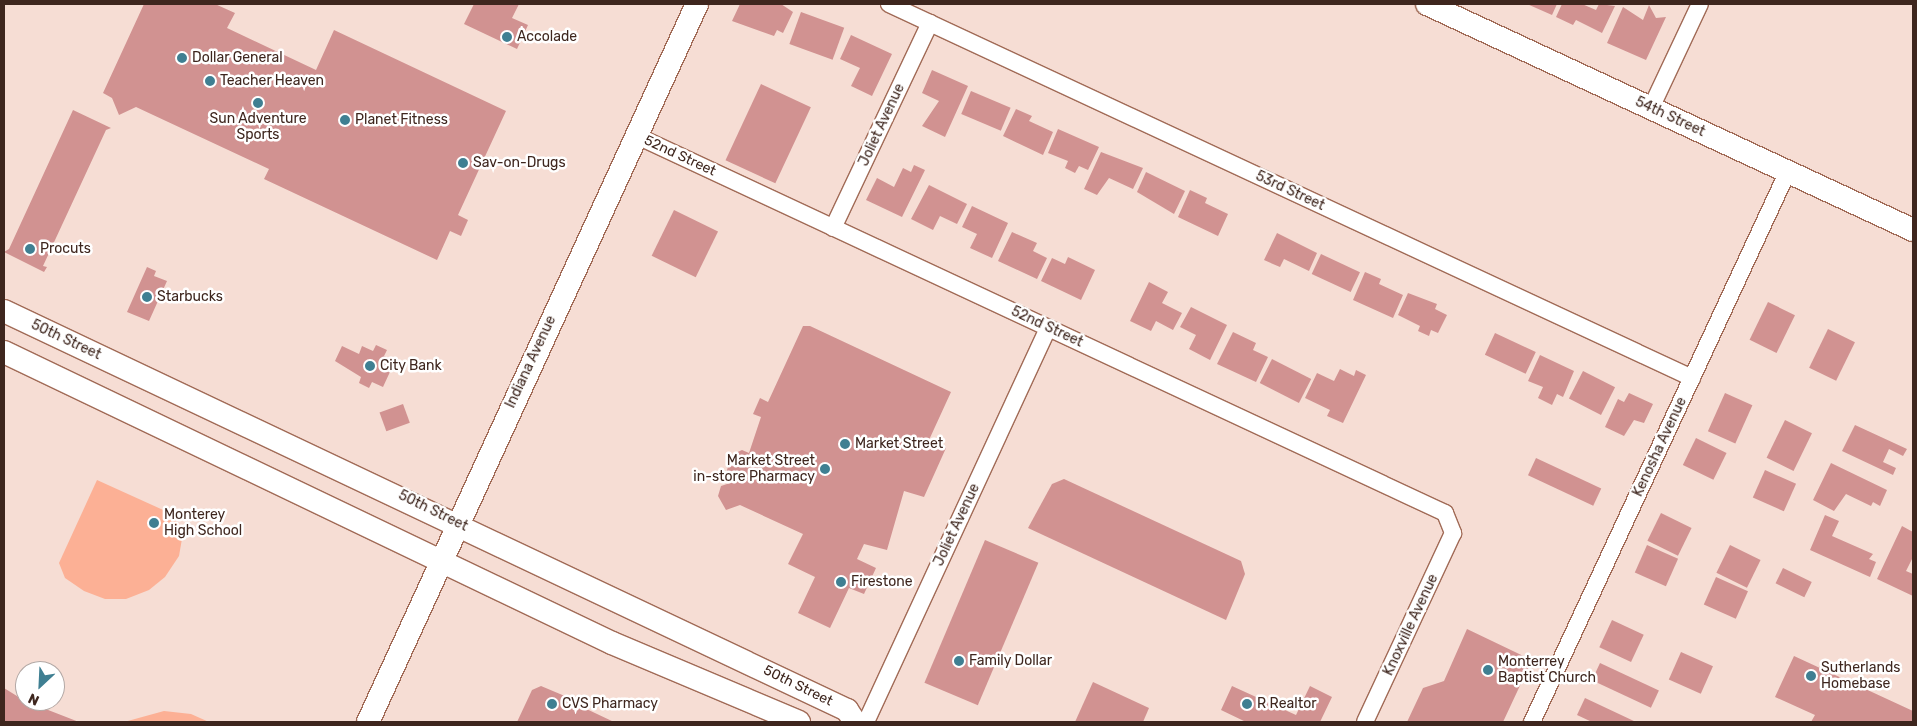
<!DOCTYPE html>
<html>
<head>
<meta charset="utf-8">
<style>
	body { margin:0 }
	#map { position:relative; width:1917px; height:726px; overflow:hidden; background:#f6ddd4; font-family:Rubik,sans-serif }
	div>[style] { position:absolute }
	.green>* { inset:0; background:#fcb095 }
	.building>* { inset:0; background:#d19291; transform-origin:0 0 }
	.roads { filter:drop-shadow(1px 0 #a16b57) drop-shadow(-1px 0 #a16b57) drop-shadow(0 1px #a16b57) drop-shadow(0 -1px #a16b57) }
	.street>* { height:16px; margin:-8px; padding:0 8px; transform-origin:8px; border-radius:8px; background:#fff }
	.secondary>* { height:22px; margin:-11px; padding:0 11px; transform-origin:11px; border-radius:11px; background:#fff }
	.dots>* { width:14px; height:14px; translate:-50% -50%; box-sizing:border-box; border:2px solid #fff; border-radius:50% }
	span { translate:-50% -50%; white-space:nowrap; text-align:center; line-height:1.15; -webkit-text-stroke:5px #fff; paint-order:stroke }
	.poi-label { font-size:14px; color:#3e261e }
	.left { translate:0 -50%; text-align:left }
	.right { translate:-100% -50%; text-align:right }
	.street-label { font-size:14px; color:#3e261e }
	.frame { position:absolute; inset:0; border:5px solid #3e261e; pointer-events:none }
	.north { position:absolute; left:15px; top:661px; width:50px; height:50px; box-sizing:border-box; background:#fff; border:1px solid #b2a8a5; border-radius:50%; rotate:205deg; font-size:14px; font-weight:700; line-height:20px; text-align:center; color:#3e261e }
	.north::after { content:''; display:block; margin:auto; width:18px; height:22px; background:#3f7f92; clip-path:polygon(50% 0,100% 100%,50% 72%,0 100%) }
</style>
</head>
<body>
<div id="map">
	<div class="green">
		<i style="clip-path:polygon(97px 480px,172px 514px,183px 533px,179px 556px,165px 577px,149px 590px,126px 599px,105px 599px,84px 591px,65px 578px,59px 563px)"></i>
		<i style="clip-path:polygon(164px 711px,191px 714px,209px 722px,124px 722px)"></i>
	</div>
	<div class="building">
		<i style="clip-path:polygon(144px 4px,215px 4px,235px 13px,227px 28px,316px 70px,334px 30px,506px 111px,458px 215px,468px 220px,461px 236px,450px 231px,437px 260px,264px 179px,269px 169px,136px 107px,119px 115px,112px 98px,103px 93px)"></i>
		<i style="clip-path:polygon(474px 4px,519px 4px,512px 18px,528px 25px,517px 49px,464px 24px)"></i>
		<i style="clip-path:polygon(740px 4px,781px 4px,793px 12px,783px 33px,777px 30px,774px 36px,732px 21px)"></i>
		<i style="clip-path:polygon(1527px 4px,1557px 4px,1552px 15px)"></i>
		<i style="clip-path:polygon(1562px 4px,1582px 4px,1596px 10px,1599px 4px,1615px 6px,1602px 33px,1576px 20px,1573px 25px,1556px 17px)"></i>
		<i style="clip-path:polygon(1649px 5px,1656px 18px,1666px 17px,1646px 60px,1607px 43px,1623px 7px,1643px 20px)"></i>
		<i style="left:801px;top:12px;width:46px;height:34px;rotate:20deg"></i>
		<i style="clip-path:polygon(851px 35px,892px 54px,872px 96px,851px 86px,860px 68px,840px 59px)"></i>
		<i style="clip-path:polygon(932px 70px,968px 86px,945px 137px,922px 126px,939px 101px,922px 93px)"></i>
		<i style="left:761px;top:84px;width:55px;height:84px;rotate:25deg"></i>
		<i style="left:971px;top:91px;width:43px;height:25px;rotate:23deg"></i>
		<i style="clip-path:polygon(1016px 109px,1032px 116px,1029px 121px,1053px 132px,1043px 155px,1003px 136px)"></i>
		<i style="clip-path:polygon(73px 110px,111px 128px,106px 130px,43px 266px,47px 267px,44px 272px,4px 252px,9px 249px)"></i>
		<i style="clip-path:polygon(1058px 129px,1099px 147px,1088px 170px,1079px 166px,1075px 173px,1065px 168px,1068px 161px,1048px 153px)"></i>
		<i style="clip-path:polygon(1101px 152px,1143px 168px,1133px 189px,1109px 178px,1097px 195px,1084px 189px)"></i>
		<i style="clip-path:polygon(914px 165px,925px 170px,902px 217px,866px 200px,877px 178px,894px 187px,903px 168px,911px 172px)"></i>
		<i style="clip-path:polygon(1146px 172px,1185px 191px,1174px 214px,1137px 192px)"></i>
		<i style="clip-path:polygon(929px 185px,967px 204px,957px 224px,940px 216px,933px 230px,911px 219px)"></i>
		<i style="clip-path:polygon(1190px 190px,1207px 198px,1205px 203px,1228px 214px,1218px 236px,1178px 217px)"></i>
		<i style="clip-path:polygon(972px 206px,1008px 223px,992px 258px,970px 248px,977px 234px,962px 227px)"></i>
		<i style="left:674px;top:210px;width:49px;height:51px;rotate:26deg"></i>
		<i style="clip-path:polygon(1012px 232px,1037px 243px,1033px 251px,1047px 258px,1037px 279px,998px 261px)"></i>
		<i style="clip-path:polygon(1277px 233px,1317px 253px,1309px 271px,1284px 259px,1280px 267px,1264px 260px)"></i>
		<i style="left:1321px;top:254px;width:43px;height:22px;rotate:25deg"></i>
		<i style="clip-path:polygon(1068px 257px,1095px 270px,1081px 300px,1041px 281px,1052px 258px,1065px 264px)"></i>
		<i style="clip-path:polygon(147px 267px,156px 271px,154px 276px,167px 281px,149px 321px,127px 312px)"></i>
		<i style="clip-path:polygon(1365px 272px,1381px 279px,1379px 284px,1403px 295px,1393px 318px,1353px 300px)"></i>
		<i style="clip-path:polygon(1149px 282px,1168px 292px,1162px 303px,1182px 313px,1173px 330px,1156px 321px,1151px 331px,1130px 321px)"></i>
		<i style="clip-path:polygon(1408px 293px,1437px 304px,1435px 309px,1447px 315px,1438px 333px,1431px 330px,1429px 336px,1418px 331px,1420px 326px,1398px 315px)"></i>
		<i style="left:1768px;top:302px;width:30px;height:42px;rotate:26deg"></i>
		<i style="clip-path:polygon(1191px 307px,1227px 325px,1210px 360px,1189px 349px,1196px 335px,1180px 327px)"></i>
		<i style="clip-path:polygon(803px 326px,810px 326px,951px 392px,929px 440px,946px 448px,924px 497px,904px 491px,887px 550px,864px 544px,857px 559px,876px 568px,864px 594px,849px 588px,830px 628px,798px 613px,815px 577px,788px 564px,803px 534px,740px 505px,726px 510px,718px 496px,721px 486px,730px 483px,726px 474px,731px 455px,742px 450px,749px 453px,761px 417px,753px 414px,760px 398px,768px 402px)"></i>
		<i style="left:1828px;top:329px;width:30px;height:43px;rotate:26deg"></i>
		<i style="clip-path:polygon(1233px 332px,1256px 343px,1253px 350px,1268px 357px,1256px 382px,1217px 364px)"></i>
		<i style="left:1495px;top:333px;width:45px;height:24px;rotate:25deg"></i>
		<i style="clip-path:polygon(376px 345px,387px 350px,384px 356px,395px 361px,383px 387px,372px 382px,369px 388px,359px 383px,361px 377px,335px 361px,342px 346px,359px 354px,362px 346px,373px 351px)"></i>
		<i style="clip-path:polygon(1540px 355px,1574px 371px,1563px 397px,1557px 394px,1552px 405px,1538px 398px,1543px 387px,1528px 381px)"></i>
		<i style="left:1272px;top:359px;width:44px;height:27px;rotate:27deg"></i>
		<i style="clip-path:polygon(1340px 369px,1354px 376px,1356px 370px,1366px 375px,1343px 423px,1327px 416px,1330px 410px,1305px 398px,1317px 373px,1334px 381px)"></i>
		<i style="left:1583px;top:371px;width:36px;height:31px;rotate:27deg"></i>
		<i style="clip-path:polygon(1629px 393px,1653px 404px,1644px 423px,1634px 420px,1624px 436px,1605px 427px,1618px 399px,1624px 402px)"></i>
		<i style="left:1725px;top:393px;width:30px;height:42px;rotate:24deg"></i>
		<i style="left:403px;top:404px;width:20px;height:25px;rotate:70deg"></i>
		<i style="left:1785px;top:420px;width:30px;height:42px;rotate:26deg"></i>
		<i style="clip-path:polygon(1855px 425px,1907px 449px,1903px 456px,1889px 449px,1883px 462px,1896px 468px,1893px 475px,1842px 451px)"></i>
		<i style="left:1696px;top:438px;width:34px;height:30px;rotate:26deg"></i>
		<i style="left:1536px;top:458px;width:72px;height:19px;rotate:25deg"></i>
		<i style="clip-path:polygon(1831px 463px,1887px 490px,1880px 506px,1873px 502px,1871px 506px,1846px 494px,1834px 511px,1813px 500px)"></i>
		<i style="left:1765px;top:470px;width:34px;height:30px;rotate:24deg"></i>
		<i style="clip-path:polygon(1064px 479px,1241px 561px,1245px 574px,1226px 620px,1028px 528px,1052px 484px)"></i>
		<i style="left:1661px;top:513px;width:34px;height:31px;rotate:26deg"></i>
		<i style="clip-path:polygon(1825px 515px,1839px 521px,1832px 536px,1873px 554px,1869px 559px,1876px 562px,1870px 577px,1810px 550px)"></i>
		<i style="clip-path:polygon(1902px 526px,1913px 532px,1913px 557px,1906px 571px,1913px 574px,1913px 596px,1877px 579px)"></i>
		<i style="left:985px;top:540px;width:58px;height:155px;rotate:23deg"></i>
		<i style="left:1647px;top:545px;width:34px;height:30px;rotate:24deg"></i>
		<i style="left:1730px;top:545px;width:34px;height:31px;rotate:26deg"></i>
		<i style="left:1783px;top:568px;width:32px;height:17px;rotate:26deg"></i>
		<i style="left:1716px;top:577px;width:35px;height:30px;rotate:24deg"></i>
		<i style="left:1612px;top:620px;width:35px;height:30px;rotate:25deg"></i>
		<i style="clip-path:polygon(1467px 629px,1532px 660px,1503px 722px,1407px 722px,1423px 688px,1444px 681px)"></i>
		<i style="left:1681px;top:652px;width:35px;height:30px;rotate:24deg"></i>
		<i style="clip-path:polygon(1794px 656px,1913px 711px,1913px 722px,1811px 722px,1815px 715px,1775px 697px)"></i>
		<i style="left:1600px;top:663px;width:65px;height:19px;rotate:25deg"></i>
		<i style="clip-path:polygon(1093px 682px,1149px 708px,1143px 722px,1075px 722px)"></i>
		<i style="clip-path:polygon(541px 686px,579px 702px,578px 705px,614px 722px,517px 722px,532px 690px)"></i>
		<i style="clip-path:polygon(1232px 686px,1296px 715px,1310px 686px,1332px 697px,1320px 722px,1246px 722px,1221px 710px)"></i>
		<i style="clip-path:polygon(4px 688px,25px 701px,79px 722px,4px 722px)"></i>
		<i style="clip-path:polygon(1585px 698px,1636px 722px,1592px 722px,1577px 715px)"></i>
	</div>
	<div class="roads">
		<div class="street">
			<i style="left:889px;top:4px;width:886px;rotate:24.97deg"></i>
			<i style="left:1651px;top:108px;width:115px;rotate:-64.8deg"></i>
			<i style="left:635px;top:135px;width:894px;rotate:25.02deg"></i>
			<i style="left:1445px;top:513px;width:22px;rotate:68deg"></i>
			<i style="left:1453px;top:533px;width:208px;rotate:115deg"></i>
			<i style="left:833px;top:228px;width:227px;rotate:-64.7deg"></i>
			<i style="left:866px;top:722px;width:434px;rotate:-65.2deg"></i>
			<i style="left:1532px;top:722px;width:608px;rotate:-65.08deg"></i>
		</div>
		<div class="secondary">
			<i style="left:1427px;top:4px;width:536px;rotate:24.94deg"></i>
			<i style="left:4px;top:311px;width:933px;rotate:25.33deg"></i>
			<i style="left:847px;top:710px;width:14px;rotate:56deg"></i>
			<i style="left:4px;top:352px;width:674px;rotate:25.58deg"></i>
			<i style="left:612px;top:643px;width:203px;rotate:22.9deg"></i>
			<i style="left:368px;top:722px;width:790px;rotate:-65.38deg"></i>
		</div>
	</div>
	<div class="dots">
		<i style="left:507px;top:37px;background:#3f7f92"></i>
		<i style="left:182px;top:58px;background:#3f7f92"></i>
		<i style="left:210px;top:81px;background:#3f7f92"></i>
		<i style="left:258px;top:103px;background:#3f7f92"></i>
		<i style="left:345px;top:120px;background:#3f7f92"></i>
		<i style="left:463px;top:163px;background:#3f7f92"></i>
		<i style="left:30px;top:249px;background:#3f7f92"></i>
		<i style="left:147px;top:297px;background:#3f7f92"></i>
		<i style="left:370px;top:366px;background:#3f7f92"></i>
		<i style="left:845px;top:444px;background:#3f7f92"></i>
		<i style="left:825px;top:469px;background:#3f7f92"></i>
		<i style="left:154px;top:523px;background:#3f7f92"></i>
		<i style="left:841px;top:582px;background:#3f7f92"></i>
		<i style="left:959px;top:661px;background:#3f7f92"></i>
		<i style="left:1488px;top:670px;background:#3f7f92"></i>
		<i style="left:1811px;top:676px;background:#3f7f92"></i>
		<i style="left:552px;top:704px;background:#3f7f92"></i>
		<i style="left:1247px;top:704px;background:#3f7f92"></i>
	</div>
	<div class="poi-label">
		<span class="left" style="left:517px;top:37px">Accolade</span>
		<span class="left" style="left:192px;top:58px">Dollar General</span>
		<span class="left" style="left:220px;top:81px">Teacher Heaven</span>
		<span style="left:258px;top:127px">Sun Adventure<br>Sports</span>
		<span class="left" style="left:355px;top:120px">Planet Fitness</span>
		<span class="left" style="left:473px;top:163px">Sav-on-Drugs</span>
		<span class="left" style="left:40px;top:249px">Procuts</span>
		<span class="left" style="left:157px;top:297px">Starbucks</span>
		<span class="left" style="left:380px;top:366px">City Bank</span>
		<span class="left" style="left:855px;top:444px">Market Street</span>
		<span class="right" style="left:815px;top:469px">Market Street<br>in-store Pharmacy</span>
		<span class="left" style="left:164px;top:523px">Monterey<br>High School</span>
		<span class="left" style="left:851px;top:582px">Firestone</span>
		<span class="left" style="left:969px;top:661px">Family Dollar</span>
		<span class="left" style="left:1498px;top:670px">Monterrey<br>Baptist Church</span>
		<span class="left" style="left:1821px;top:676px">Sutherlands<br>Homebase</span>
		<span class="left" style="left:562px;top:704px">CVS Pharmacy</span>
		<span class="left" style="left:1257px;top:704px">R Realtor</span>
	</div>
	<div class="street-label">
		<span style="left:1670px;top:117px;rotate:25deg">54th Street</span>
		<span style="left:882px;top:125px;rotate:-65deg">Joliet Avenue</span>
		<span style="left:680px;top:156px;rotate:25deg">52nd Street</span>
		<span style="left:1290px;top:191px;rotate:25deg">53rd Street</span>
		<span style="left:1047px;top:327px;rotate:25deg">52nd Street</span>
		<span style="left:66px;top:340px;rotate:25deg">50th Street</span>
		<span style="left:531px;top:362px;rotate:-65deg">Indiana Avenue</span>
		<span style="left:1660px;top:447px;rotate:-65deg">Kenosha Avenue</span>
		<span style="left:433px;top:511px;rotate:26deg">50th Street</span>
		<span style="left:957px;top:525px;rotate:-65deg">Joliet Avenue</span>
		<span style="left:1411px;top:625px;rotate:-65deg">Knoxville Avenue</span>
		<span style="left:798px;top:686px;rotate:26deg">50th Street</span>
	</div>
	<div class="frame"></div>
	<div class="north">N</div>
</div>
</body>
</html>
